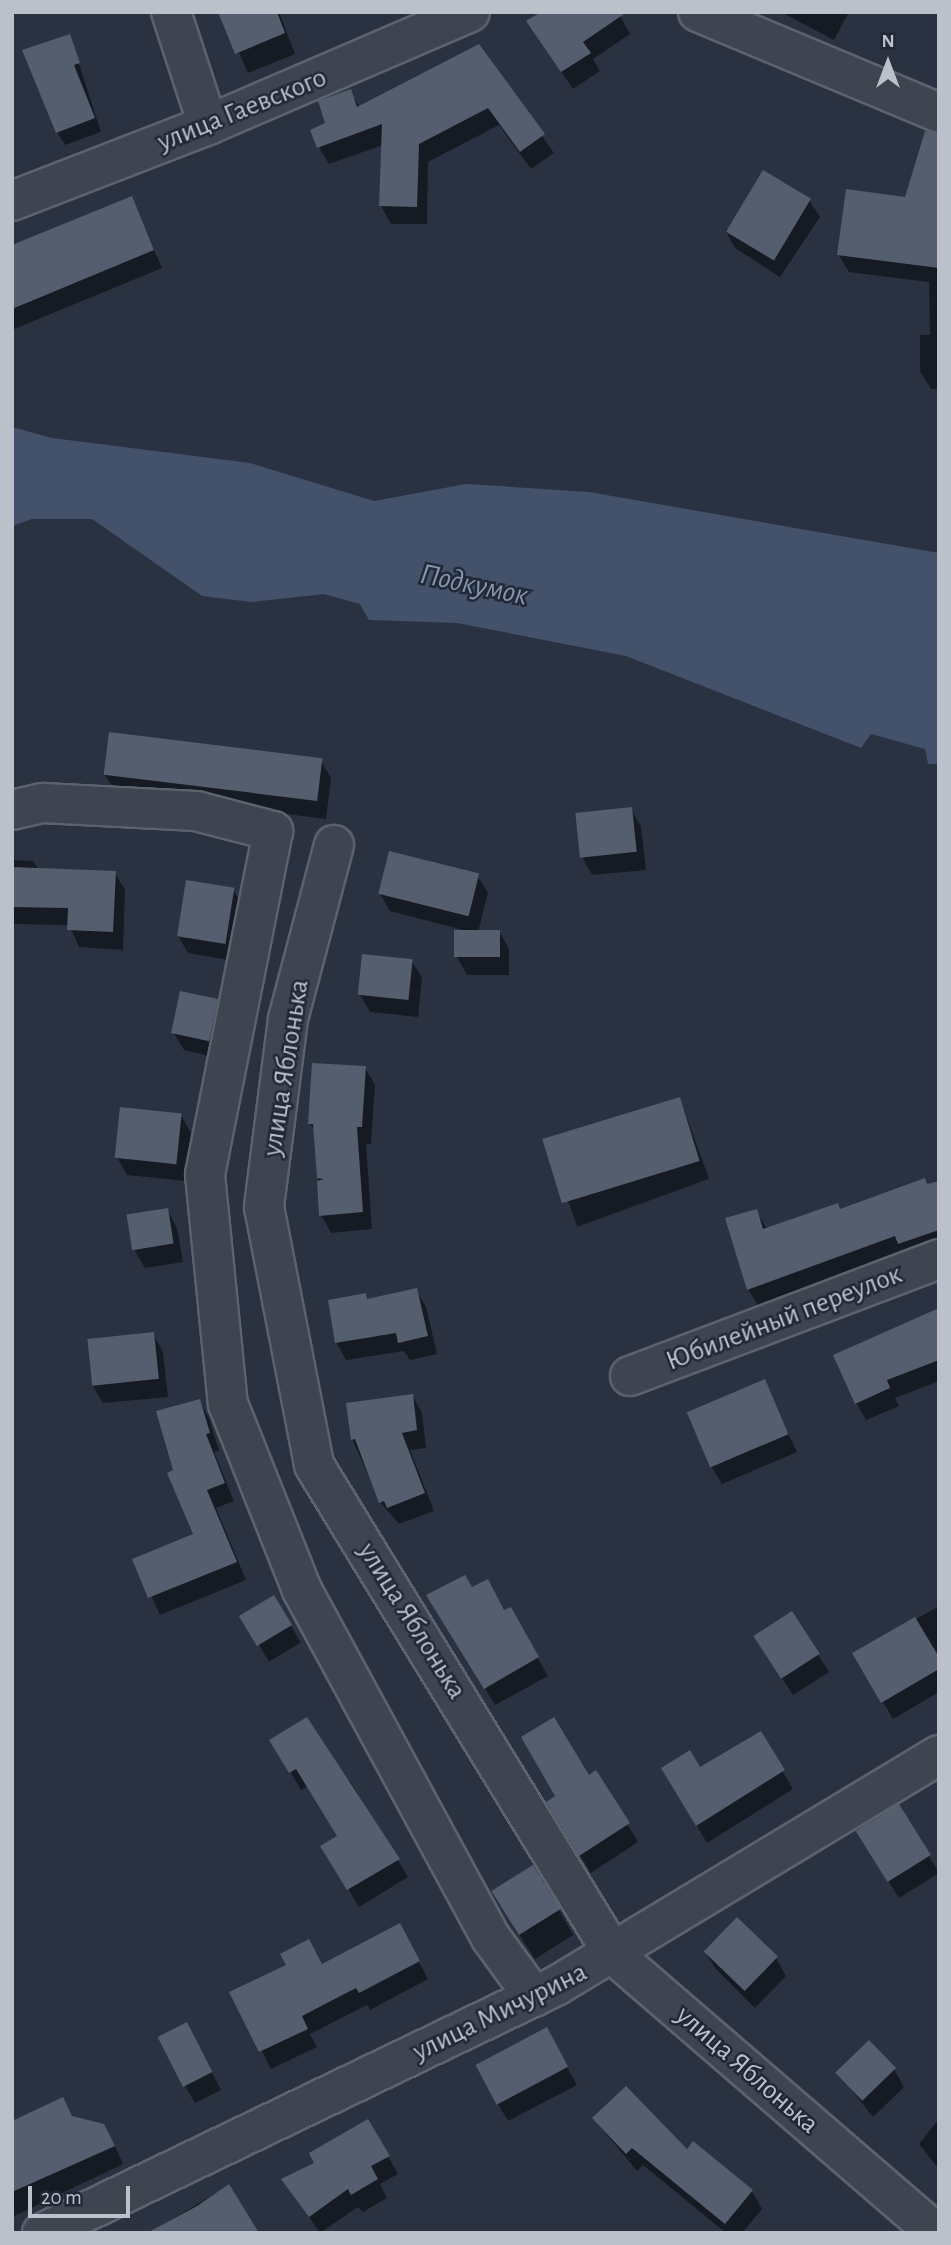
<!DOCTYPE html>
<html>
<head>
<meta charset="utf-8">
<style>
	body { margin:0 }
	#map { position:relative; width:951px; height:2245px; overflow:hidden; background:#2a3241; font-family:"Alegreya Sans",sans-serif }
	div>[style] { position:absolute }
	.water>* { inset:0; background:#43516a }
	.shadow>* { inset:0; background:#0007; transform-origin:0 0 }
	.building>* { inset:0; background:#555e6e; transform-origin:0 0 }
	.roads { filter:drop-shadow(2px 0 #5c626e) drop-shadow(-2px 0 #5c626e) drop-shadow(0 2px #5c626e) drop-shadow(0 -2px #5c626e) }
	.minor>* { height:38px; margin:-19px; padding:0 19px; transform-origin:19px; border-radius:19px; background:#3e4551 }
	span { translate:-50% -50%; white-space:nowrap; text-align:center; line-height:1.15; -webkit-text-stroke:5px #222936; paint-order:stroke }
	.street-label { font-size:28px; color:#bbc0cb }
	.water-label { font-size:30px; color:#8695af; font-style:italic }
	.frame { position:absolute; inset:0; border:14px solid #bbc0cb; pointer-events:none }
	.north { position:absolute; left:853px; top:28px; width:70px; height:70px; -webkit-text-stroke:5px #222936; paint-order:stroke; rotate:0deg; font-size:19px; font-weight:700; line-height:28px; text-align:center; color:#bbc0cb }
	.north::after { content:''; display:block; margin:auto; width:24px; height:32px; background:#bbc0cb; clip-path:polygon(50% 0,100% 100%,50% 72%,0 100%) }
	.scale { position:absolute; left:28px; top:2186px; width:102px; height:32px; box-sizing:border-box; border:4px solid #bbc0cb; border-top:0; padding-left:9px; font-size:21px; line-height:24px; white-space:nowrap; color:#bbc0cb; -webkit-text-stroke:5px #222936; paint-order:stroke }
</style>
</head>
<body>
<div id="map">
	<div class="water">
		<i style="clip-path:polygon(12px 427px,52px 438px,250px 463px,374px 501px,466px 484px,589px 492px,939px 553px,939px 764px,928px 764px,925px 749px,871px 734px,861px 748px,626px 656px,457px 623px,369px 620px,360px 604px,324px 594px,251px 602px,202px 596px,92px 519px,32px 519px,12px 526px)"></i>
	</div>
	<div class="shadow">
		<i style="clip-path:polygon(221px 12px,279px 12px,295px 54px,248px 73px)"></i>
		<i style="clip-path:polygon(781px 12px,849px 12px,834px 40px)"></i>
		<i style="clip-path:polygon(620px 16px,630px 34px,593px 59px,600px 71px,573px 89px,539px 39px)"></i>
		<i style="clip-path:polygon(70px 36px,101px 132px,65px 145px,57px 132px)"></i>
		<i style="clip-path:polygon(479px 47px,554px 153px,531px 169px,499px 125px,428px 162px,427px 224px,391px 224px,381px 206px,383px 145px,329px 164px,319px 147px,327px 123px,350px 91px,360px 108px)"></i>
		<i style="clip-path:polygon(939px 149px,939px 389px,931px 389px,920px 371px,920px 335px,930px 335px,929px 282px,849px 272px,838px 254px,906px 199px)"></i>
		<i style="clip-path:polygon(131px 198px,162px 268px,12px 330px,12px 248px)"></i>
		<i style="clip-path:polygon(809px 200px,820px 217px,780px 277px,735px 248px,725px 230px)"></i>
		<i style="clip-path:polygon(321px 761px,331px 778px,326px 819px,116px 792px,105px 775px)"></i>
		<i style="clip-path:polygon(631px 809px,641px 827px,646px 870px,592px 875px,582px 857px)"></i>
		<i style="clip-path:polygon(12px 860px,33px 861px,39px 870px,115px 873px,125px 890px,123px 950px,79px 947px,69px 925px,12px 924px)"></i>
		<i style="clip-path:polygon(477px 875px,488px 893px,478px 932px,499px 931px,509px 949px,509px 975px,467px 975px,457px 957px,467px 931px,390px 911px,380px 894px)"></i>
		<i style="clip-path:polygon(233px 889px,243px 907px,234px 961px,188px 953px,178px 936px)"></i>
		<i style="clip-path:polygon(411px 960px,422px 978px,418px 1017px,370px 1012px,360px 995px)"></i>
		<i style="clip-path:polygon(216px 1000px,227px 1018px,219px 1058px,184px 1050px,174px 1033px)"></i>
		<i style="clip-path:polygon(365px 1068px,375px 1085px,371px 1144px,366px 1144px,372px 1229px,331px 1233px,321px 1215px,315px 1132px,310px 1123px)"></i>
		<i style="left:680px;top:1099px;width:85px;height:140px;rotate:70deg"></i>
		<i style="clip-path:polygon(181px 1115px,191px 1133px,186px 1181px,127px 1175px,117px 1157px)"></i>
		<i style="clip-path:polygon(167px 1210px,177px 1228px,183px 1262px,145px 1268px,135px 1251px,129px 1217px)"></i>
		<i style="clip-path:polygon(756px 1211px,767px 1229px,840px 1211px,939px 1229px,939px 1250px,759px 1307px,748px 1289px)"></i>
		<i style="clip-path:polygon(416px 1290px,426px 1307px,437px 1354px,410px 1360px,404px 1351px,346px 1360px,336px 1342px,365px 1295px,368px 1301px)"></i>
		<i style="clip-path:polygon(939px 1311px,939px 1381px,895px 1398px,899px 1406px,866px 1420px,856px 1403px)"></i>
		<i style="clip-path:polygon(153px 1334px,163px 1352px,168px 1397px,103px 1403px,93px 1386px)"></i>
		<i style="clip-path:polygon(764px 1382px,797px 1452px,722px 1484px,711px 1466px)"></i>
		<i style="clip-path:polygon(412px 1395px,422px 1413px,426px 1448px,410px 1450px,434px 1511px,399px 1524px,381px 1503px,352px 1439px)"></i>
		<i style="clip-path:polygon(199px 1401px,209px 1418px,219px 1451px,214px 1452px,234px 1501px,216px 1508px,246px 1580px,160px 1615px,135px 1560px,195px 1535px,175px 1471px)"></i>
		<i style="clip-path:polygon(472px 1589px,504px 1612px,510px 1609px,548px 1676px,495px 1705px,439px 1613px)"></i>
		<i style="left:274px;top:1598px;width:52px;height:37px;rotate:59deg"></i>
		<i style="clip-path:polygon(939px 1606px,939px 1692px,893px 1719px,855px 1654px)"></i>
		<i style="clip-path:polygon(792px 1614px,829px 1672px,793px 1695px,766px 1654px)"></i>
		<i style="clip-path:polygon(760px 1733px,793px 1789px,707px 1843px,663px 1768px,700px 1769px)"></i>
		<i style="clip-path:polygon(272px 1740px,346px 1784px,350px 1781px,408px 1877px,359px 1907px,323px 1847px,339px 1837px,308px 1786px,301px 1790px)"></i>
		<i style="clip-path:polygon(596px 1772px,638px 1842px,591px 1873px,558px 1820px)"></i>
		<i style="clip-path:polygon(868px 1849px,929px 1856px,939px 1873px,899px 1898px)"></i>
		<i style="clip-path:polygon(559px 1910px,573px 1935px,535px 1959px,508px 1917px)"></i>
		<i style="clip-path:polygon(409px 1943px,428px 1979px,370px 2010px,367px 2005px,310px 2034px,317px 2047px,271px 2069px,232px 1993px,288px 1966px,322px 1965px)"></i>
		<i style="clip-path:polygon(705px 1952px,776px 1958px,786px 1976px,755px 2008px,716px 1969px)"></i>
		<i style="clip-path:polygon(196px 2042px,221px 2090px,195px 2103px,185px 2086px)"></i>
		<i style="clip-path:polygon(556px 2047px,577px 2085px,508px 2121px,498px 2104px)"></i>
		<i style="clip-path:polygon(894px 2069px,904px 2087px,873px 2117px,838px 2073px)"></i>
		<i style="clip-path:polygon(63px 2100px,73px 2118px,114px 2144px,123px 2164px,12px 2217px,12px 2136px)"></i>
		<i style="clip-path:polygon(594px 2119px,687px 2151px,752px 2191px,762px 2209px,742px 2233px,726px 2233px,643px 2165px,637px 2171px)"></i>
		<i style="clip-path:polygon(939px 2119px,939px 2169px,919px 2144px)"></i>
		<i style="clip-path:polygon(368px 2121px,398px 2174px,380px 2184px,387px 2198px,363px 2212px,358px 2207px,320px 2233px,284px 2180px,316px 2164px)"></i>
		<i style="clip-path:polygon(228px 2186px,257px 2233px,149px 2233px)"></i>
	</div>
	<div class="building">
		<i style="clip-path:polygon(218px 12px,277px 12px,285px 33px,235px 54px)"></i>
		<i style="clip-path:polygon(541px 12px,627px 12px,583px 42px,591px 53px,561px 72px,526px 21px)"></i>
		<i style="clip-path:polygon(70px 34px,80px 63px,74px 65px,95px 118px,56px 133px,22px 50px)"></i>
		<i style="clip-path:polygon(479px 44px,545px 134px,520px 152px,488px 108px,419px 144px,417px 207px,379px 206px,382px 124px,317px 148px,310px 130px,325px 123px,318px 101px,351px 89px,357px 107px)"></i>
		<i style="clip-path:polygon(925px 131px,939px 134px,939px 268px,837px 255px,846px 189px,905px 197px)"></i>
		<i style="left:763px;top:170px;width:56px;height:72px;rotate:31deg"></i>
		<i style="clip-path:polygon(132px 196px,154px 250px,12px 309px,12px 245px)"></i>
		<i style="left:109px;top:732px;width:215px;height:43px;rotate:7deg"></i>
		<i style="left:632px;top:807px;width:45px;height:57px;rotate:84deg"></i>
		<i style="left:389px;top:851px;width:93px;height:44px;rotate:14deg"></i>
		<i style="clip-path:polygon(12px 867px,116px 871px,113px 932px,67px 930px,68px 908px,12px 907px)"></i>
		<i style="left:186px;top:880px;width:49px;height:57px;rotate:9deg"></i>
		<i style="left:454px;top:930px;width:46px;height:27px"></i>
		<i style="left:362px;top:954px;width:51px;height:41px;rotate:6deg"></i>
		<i style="left:180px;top:991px;width:39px;height:43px;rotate:12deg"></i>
		<i style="clip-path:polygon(312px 1063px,366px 1066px,362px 1127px,357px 1127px,363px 1212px,319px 1216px,317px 1181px,324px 1179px,317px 1178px,313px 1124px,308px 1124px)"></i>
		<i style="left:680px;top:1097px;width:67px;height:144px;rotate:73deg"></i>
		<i style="left:120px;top:1107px;width:62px;height:51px;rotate:6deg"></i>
		<i style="clip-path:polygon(925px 1178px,927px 1184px,939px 1181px,939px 1230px,898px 1244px,895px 1236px,747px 1290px,725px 1218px,757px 1209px,763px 1229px,838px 1203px,840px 1209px)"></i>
		<i style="left:168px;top:1208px;width:36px;height:42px;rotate:81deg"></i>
		<i style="clip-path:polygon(417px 1288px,428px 1336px,398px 1343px,396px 1333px,335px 1343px,328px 1300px,366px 1293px,367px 1299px)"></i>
		<i style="clip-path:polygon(939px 1308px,939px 1360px,887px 1380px,890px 1388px,855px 1404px,833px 1355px)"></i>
		<i style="left:154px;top:1332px;width:47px;height:67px;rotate:84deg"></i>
		<i style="left:765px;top:1379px;width:60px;height:85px;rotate:67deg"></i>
		<i style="clip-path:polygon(413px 1394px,417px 1430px,402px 1433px,425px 1493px,387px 1508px,384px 1501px,379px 1503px,355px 1439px,351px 1440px,346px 1403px)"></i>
		<i style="clip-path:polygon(200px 1399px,210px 1433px,206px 1434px,225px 1483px,207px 1490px,237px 1562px,148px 1598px,132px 1559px,193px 1534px,167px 1473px,173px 1470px,156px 1411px)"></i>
		<i style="clip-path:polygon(465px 1575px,472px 1587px,488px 1579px,504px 1610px,511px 1607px,539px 1657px,484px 1689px,426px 1595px)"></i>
		<i style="left:274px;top:1595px;width:35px;height:41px;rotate:59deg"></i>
		<i style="left:792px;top:1611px;width:51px;height:46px;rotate:57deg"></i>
		<i style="clip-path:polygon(915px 1617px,939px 1657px,939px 1669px,881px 1703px,852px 1653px)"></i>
		<i style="clip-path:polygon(307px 1717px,400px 1859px,347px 1890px,320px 1846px,337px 1836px,296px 1769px,289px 1773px,269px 1740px)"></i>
		<i style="clip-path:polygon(554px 1717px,589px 1775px,596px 1770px,630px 1823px,579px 1856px,546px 1802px,555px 1796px,521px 1737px)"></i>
		<i style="clip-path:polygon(761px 1731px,785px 1770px,696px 1826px,661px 1768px,690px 1750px,700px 1767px)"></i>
		<i style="left:899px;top:1804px;width:60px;height:51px;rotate:58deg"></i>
		<i style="left:533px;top:1865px;width:52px;height:49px;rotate:58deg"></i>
		<i style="left:737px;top:1917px;width:57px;height:48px;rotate:44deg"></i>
		<i style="clip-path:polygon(400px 1923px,420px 1961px,359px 1993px,356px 1988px,302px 2016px,308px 2029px,259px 2052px,229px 1992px,286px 1965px,280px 1954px,309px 1939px,322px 1964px)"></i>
		<i style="left:187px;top:2022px;width:56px;height:33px;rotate:63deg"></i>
		<i style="left:547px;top:2027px;width:45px;height:81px;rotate:62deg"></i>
		<i style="left:869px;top:2040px;width:39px;height:47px;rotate:46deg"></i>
		<i style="clip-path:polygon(626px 2086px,687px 2149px,693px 2141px,753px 2190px,725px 2224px,632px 2148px,626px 2154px,592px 2118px)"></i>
		<i style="clip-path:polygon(63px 2097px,72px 2116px,104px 2124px,115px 2146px,12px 2192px,12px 2121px)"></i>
		<i style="clip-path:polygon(368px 2119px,390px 2156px,371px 2166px,378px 2179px,351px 2195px,348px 2189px,309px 2217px,281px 2179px,314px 2163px,309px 2153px)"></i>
		<i style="clip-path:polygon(229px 2184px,259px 2233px,147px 2233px,197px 2206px)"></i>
	</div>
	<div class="roads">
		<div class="minor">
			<i style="left:171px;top:12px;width:119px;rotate:71.9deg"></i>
			<i style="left:698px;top:12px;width:261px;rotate:22.7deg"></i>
			<i style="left:12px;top:201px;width:210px;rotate:-21.2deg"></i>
			<i style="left:208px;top:125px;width:285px;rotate:-23.3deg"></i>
			<i style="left:12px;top:810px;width:32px;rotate:-13deg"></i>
			<i style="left:43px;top:803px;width:153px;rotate:3deg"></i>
			<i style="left:196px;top:811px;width:80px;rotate:14.6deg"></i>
			<i style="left:273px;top:831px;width:351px;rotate:101.2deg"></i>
			<i style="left:205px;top:1175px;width:230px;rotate:84.3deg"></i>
			<i style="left:228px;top:1404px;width:200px;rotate:68.3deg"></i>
			<i style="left:302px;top:1590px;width:396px;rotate:61.5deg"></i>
			<i style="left:491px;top:1938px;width:73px;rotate:53.9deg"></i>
			<i style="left:334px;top:845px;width:180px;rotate:104.8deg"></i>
			<i style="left:288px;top:1019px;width:190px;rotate:97.3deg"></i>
			<i style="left:264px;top:1207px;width:263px;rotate:79deg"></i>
			<i style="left:314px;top:1465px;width:575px;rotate:58.52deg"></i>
			<i style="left:614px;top:1955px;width:425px;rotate:40.8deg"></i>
			<i style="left:630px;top:1376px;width:330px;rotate:-20.7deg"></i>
			<i style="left:42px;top:2233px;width:570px;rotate:-25.67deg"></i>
			<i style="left:556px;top:1986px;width:447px;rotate:-31.1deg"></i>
		</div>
	</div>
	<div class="street-label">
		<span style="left:242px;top:110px;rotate:-22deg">улица Гаевского</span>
		<span style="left:286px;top:1068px;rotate:-81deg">улица Яблонька</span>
		<span style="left:784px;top:1318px;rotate:-21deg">Юбилейный переулок</span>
		<span style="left:412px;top:1621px;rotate:58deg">улица Яблонька</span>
		<span style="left:500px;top:2012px;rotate:-26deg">улица Мичурина</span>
		<span style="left:747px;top:2070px;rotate:41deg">улица Яблонька</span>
	</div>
	<div class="water-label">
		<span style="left:474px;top:585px;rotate:12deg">Подкумок</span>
	</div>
	<div class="frame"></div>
	<div class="north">N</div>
	<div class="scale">20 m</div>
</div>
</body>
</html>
